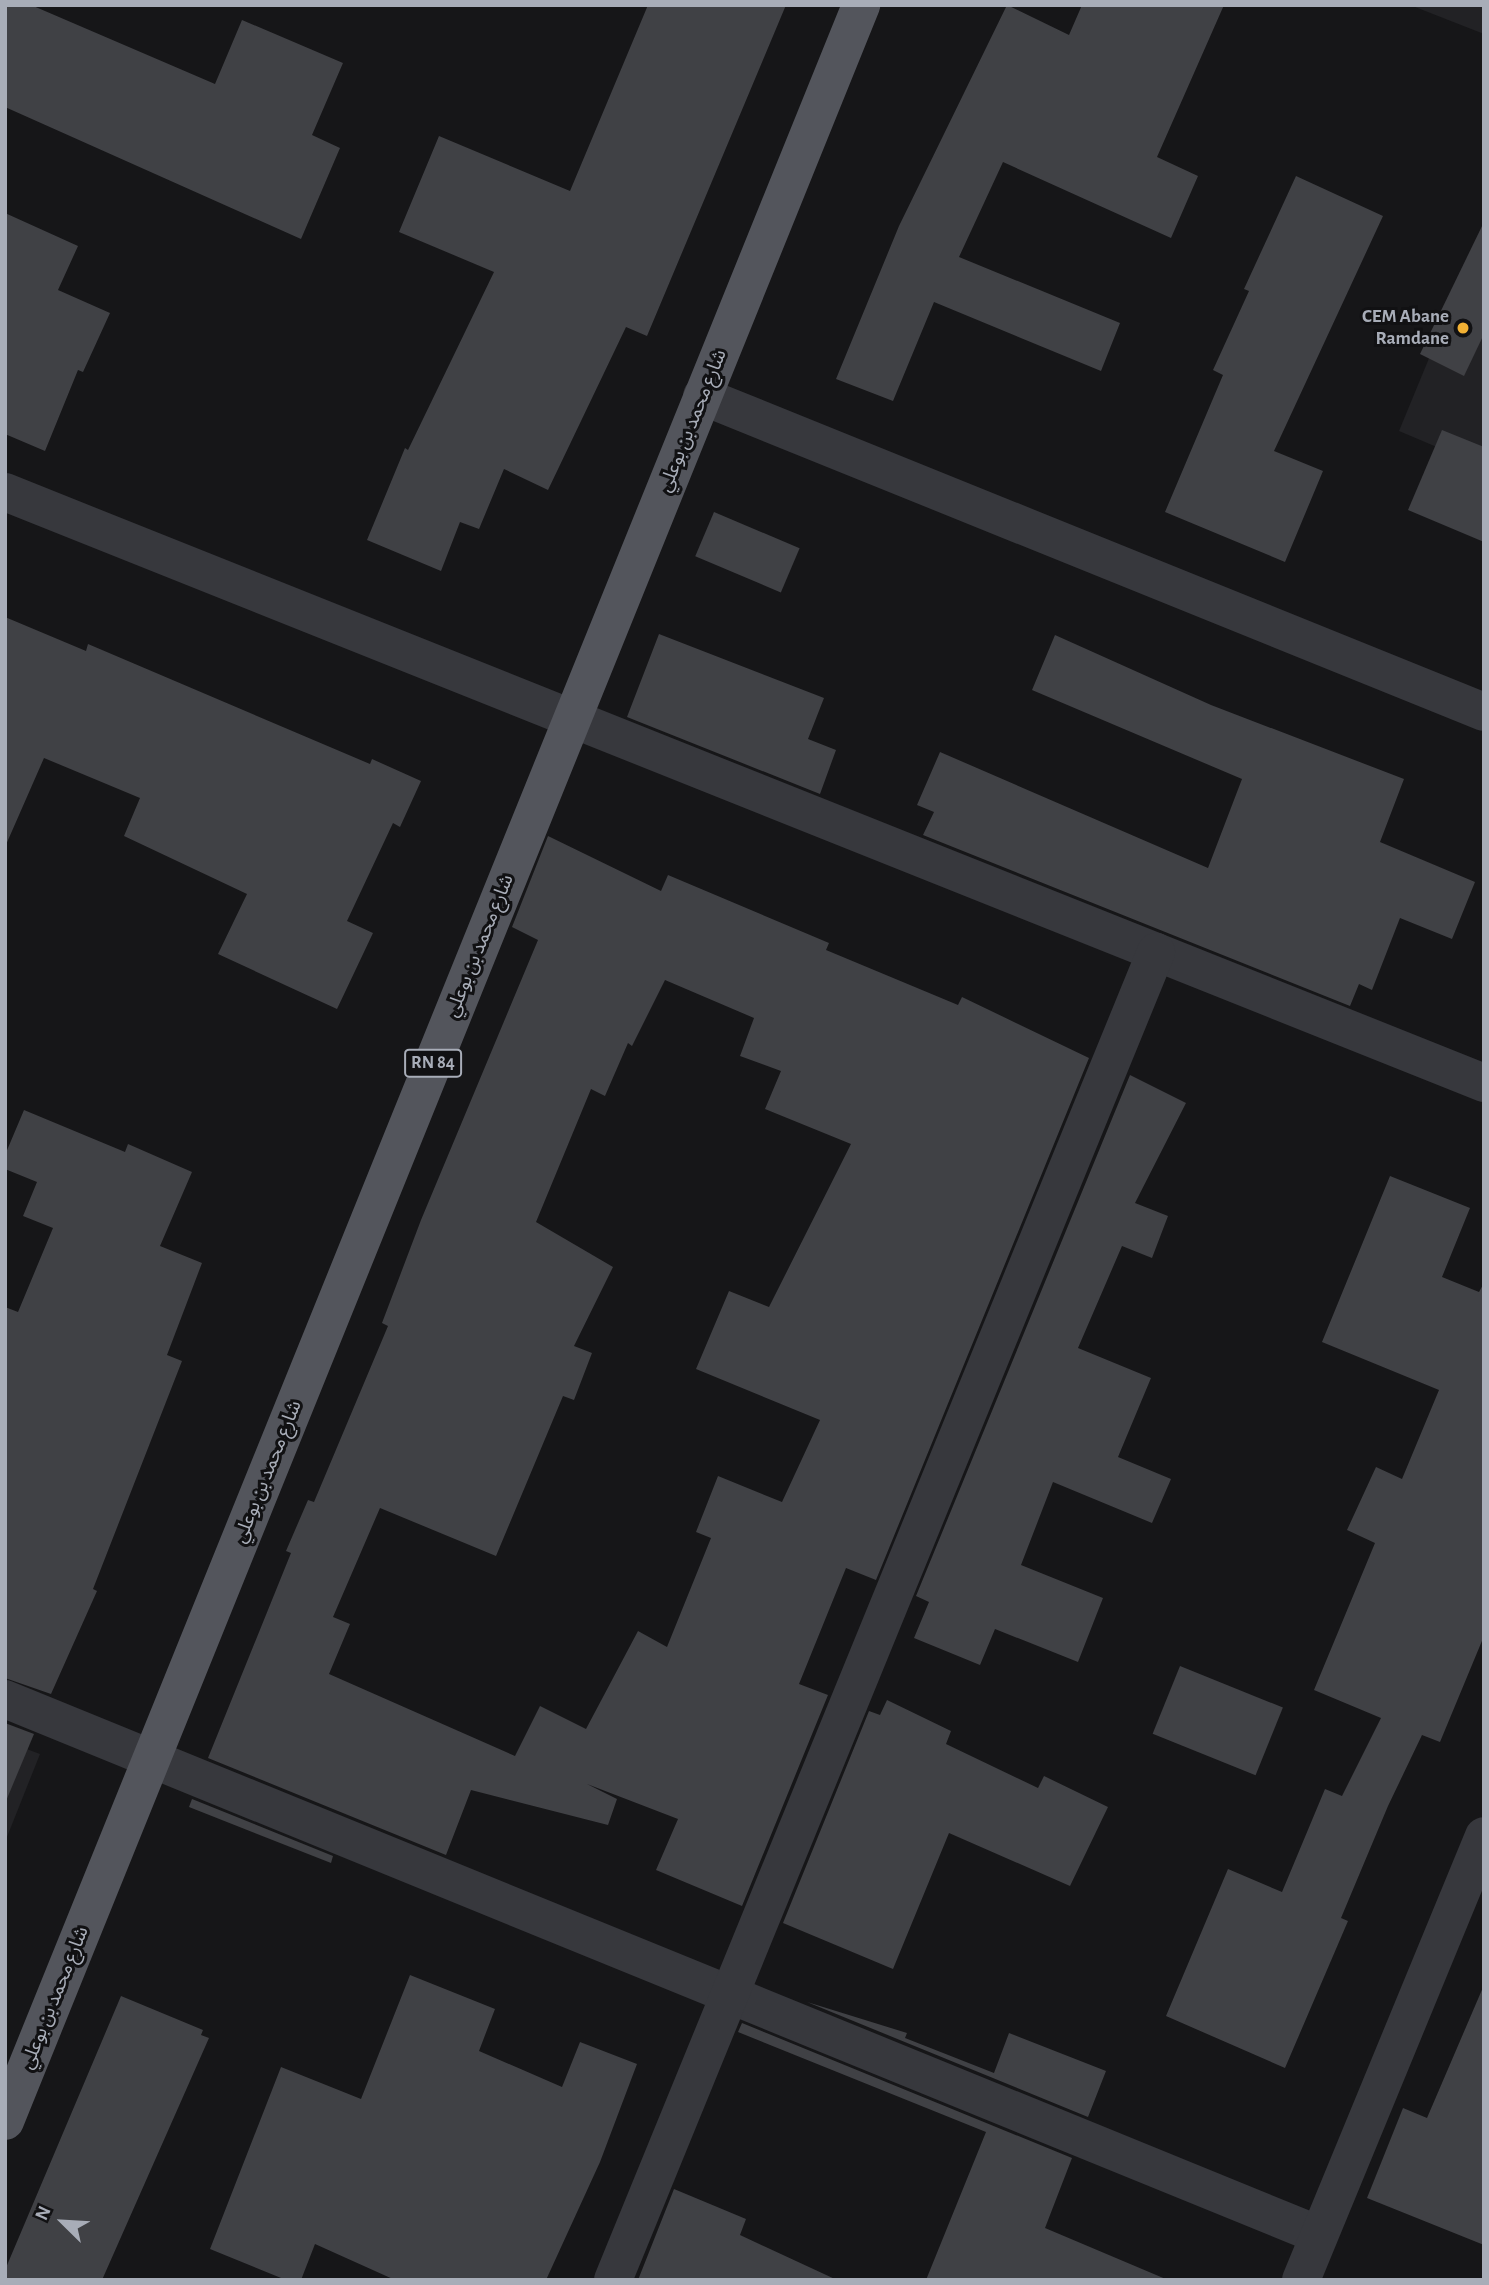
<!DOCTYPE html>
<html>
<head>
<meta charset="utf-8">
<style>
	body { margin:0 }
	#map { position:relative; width:1489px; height:2285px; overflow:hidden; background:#161618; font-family:"Alegreya Sans","Noto Sans Arabic",sans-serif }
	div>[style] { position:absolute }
	.built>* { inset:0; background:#222225 }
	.building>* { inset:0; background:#404145; transform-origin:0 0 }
	.minor>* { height:38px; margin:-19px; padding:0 19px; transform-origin:19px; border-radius:19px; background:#37383d }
	.primary>* { height:38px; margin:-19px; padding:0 19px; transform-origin:19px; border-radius:19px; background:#53555c }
	.dots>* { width:19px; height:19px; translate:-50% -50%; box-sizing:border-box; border:4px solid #111113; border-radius:50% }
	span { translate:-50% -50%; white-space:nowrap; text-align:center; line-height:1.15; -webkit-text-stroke:6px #111113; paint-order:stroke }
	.shield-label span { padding:2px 5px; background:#111113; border:2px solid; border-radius:5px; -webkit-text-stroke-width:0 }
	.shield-label { font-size:18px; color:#a8adb8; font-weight:700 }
	.poi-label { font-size:19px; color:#a8adb8; font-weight:700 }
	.right { translate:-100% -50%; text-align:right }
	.street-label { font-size:19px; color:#a8adb8 }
	.frame { position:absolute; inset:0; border:7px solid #a8adb8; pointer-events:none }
	.north { position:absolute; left:28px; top:2187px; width:70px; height:70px; -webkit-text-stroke:5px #111113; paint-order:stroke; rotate:294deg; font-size:19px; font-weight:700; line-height:28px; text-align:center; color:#a8adb8 }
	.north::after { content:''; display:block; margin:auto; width:24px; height:32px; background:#a8adb8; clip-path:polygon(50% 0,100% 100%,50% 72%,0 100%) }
</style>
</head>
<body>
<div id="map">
	<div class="built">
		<i style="clip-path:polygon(1410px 5px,1484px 5px,1484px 34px)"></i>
		<i style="clip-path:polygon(1484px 225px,1484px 467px,1399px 431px)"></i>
		<i style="clip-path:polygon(5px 1741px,40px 1754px,5px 1842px)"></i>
	</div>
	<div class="building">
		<i style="clip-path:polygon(5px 5px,31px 5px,215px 84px,242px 20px,343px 63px,312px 135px,340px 148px,301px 239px,5px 107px)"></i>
		<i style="clip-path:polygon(648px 5px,786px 5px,647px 336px,626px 327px,548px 490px,504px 469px,479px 529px,460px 522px,441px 571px,367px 540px,405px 448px,408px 450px,494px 272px,399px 232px,439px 136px,570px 191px)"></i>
		<i style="clip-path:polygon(1007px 5px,1069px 35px,1082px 5px,1224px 5px,1157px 157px,1198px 176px,1171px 238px,1003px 162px,959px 257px,1120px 323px,1101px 371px,934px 302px,893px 401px,836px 379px,899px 226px)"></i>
		<i style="clip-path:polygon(1296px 176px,1383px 216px,1274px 451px,1323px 471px,1285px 562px,1165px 512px,1223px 375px,1213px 370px,1249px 291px,1244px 289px)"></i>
		<i style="clip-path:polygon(5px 213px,78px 246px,58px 290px,110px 313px,83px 372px,78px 370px,45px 451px,5px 434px)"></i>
		<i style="clip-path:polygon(1484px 222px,1484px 334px,1464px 376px,1420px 354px)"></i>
		<i style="clip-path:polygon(1442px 430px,1484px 447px,1484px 542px,1408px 510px)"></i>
		<i style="left:714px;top:512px;width:93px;height:48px;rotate:23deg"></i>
		<i style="clip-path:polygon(5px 617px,86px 651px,88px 644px,370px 764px,372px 759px,421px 781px,400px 827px,393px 823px,347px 921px,373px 933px,337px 1009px,218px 954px,247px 894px,124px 836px,140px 798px,44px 758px,5px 847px)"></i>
		<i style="clip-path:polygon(659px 634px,824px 698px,808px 739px,836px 750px,820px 794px,627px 717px)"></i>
		<i style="clip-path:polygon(1055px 635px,1211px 705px,1404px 779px,1380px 842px,1475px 882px,1452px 939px,1400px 918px,1372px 990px,1359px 984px,1350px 1006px,923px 835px,934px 812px,917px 805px,940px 752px,1208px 868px,1242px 779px,1032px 690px)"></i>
		<i style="clip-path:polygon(evenodd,548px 836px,661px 891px,668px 875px,829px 943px,826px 950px,958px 1005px,962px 997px,1089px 1058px,876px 1580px,846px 1568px,799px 1684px,828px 1695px,742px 1906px,656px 1870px,678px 1819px,587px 1784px,617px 1799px,608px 1825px,471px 1790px,446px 1855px,208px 1758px,291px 1553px,286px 1551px,308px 1500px,314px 1502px,388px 1326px,382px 1323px,421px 1220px,538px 940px,512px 927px,548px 836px,665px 980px,754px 1018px,740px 1056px,781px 1071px,765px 1109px,851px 1144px,769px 1307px,729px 1291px,696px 1369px,820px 1420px,782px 1502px,718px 1476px,696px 1532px,711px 1538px,667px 1647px,638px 1631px,586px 1729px,540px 1706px,515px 1756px,329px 1674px,350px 1624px,333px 1617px,380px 1508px,496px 1556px,563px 1396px,574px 1400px,592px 1353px,574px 1346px,613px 1267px,536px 1222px,591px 1089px,605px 1096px,628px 1043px,632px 1046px,665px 980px)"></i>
		<i style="clip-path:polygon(1130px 1075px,1186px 1103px,1135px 1203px,1168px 1216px,1152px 1258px,1122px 1246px,1078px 1348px,1151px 1378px,1118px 1457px,1171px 1479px,1152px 1523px,1053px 1482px,1021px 1565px,1103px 1598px,1078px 1662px,995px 1629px,980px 1665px,914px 1638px,929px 1602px,916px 1596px)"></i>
		<i style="clip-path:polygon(24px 1110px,125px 1152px,128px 1144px,192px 1172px,160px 1246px,202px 1263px,167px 1355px,182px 1361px,93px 1589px,97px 1591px,51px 1694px,5px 1678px,5px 1307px,18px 1312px,53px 1228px,23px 1216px,37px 1182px,5px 1169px,5px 1155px)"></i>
		<i style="clip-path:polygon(1390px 1176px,1470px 1208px,1442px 1277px,1479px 1292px,1484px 1283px,1484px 1636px,1440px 1742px,1422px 1735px,1388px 1806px,1341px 1918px,1348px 1921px,1285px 2068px,1166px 2016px,1228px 1869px,1282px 1892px,1325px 1789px,1342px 1796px,1381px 1718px,1314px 1690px,1375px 1543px,1347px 1530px,1376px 1467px,1402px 1479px,1439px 1390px,1322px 1342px)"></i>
		<i style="left:1180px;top:1666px;width:111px;height:73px;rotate:22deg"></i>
		<i style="clip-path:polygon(887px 1700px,951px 1731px,946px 1744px,1038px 1788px,1044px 1776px,1108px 1807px,1070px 1886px,949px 1833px,893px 1969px,783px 1923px,869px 1711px,880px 1715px)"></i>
		<i style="clip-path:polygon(5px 1723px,34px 1734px,6px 1801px,5px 1800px)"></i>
		<i style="clip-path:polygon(192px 1799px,333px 1856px,331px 1863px,189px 1807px)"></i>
		<i style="clip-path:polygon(410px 1975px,495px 2009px,479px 2051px,562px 2087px,580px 2042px,637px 2064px,600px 2162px,546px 2280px,395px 2280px,315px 2244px,301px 2280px,286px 2280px,210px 2249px,281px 2067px,361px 2099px)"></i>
		<i style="clip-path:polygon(1484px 1985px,1484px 2245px,1367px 2198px,1403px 2108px,1427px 2118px)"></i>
		<i style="clip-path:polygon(121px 1996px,203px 2030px,201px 2035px,209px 2038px,102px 2280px,5px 2280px,5px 2270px)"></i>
		<i style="clip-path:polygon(807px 2002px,907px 2033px,905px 2038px,994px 2073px,1009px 2033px,1106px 2071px,1088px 2117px)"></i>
		<i style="clip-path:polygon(742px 2023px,1072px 2158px,1045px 2228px,1168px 2280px,926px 2280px,986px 2132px,738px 2032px)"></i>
		<i style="clip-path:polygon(674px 2189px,746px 2219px,740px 2235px,837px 2280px,638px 2280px)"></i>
	</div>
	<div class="minor">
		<i style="left:702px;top:396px;width:843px;rotate:22deg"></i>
		<i style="left:5px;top:492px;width:1593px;rotate:21.78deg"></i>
		<i style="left:5px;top:1699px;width:1419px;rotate:22.19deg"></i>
		<i style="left:613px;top:2280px;width:1435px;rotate:-67.76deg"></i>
		<i style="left:1301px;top:2280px;width:480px;rotate:-67.6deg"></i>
	</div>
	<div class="primary">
		<i style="left:5px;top:2121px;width:2283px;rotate:-67.97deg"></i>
	</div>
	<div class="dots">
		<i style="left:1463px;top:328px;background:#f2b134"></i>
	</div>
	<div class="shield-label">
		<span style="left:433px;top:1063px">RN 84</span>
	</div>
	<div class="poi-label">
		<span class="right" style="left:1449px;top:328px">CEM Abane<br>Ramdane</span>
	</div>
	<div class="street-label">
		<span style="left:693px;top:421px;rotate:-68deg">شارع محمد بن بوعلي</span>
		<span style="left:480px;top:946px;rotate:-68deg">شارع محمد بن بوعلي</span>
		<span style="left:268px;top:1472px;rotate:-68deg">شارع محمد بن بوعلي</span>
		<span style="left:55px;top:1998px;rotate:-68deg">شارع محمد بن بوعلي</span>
	</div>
	<div class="frame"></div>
	<div class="north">N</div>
</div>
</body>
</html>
